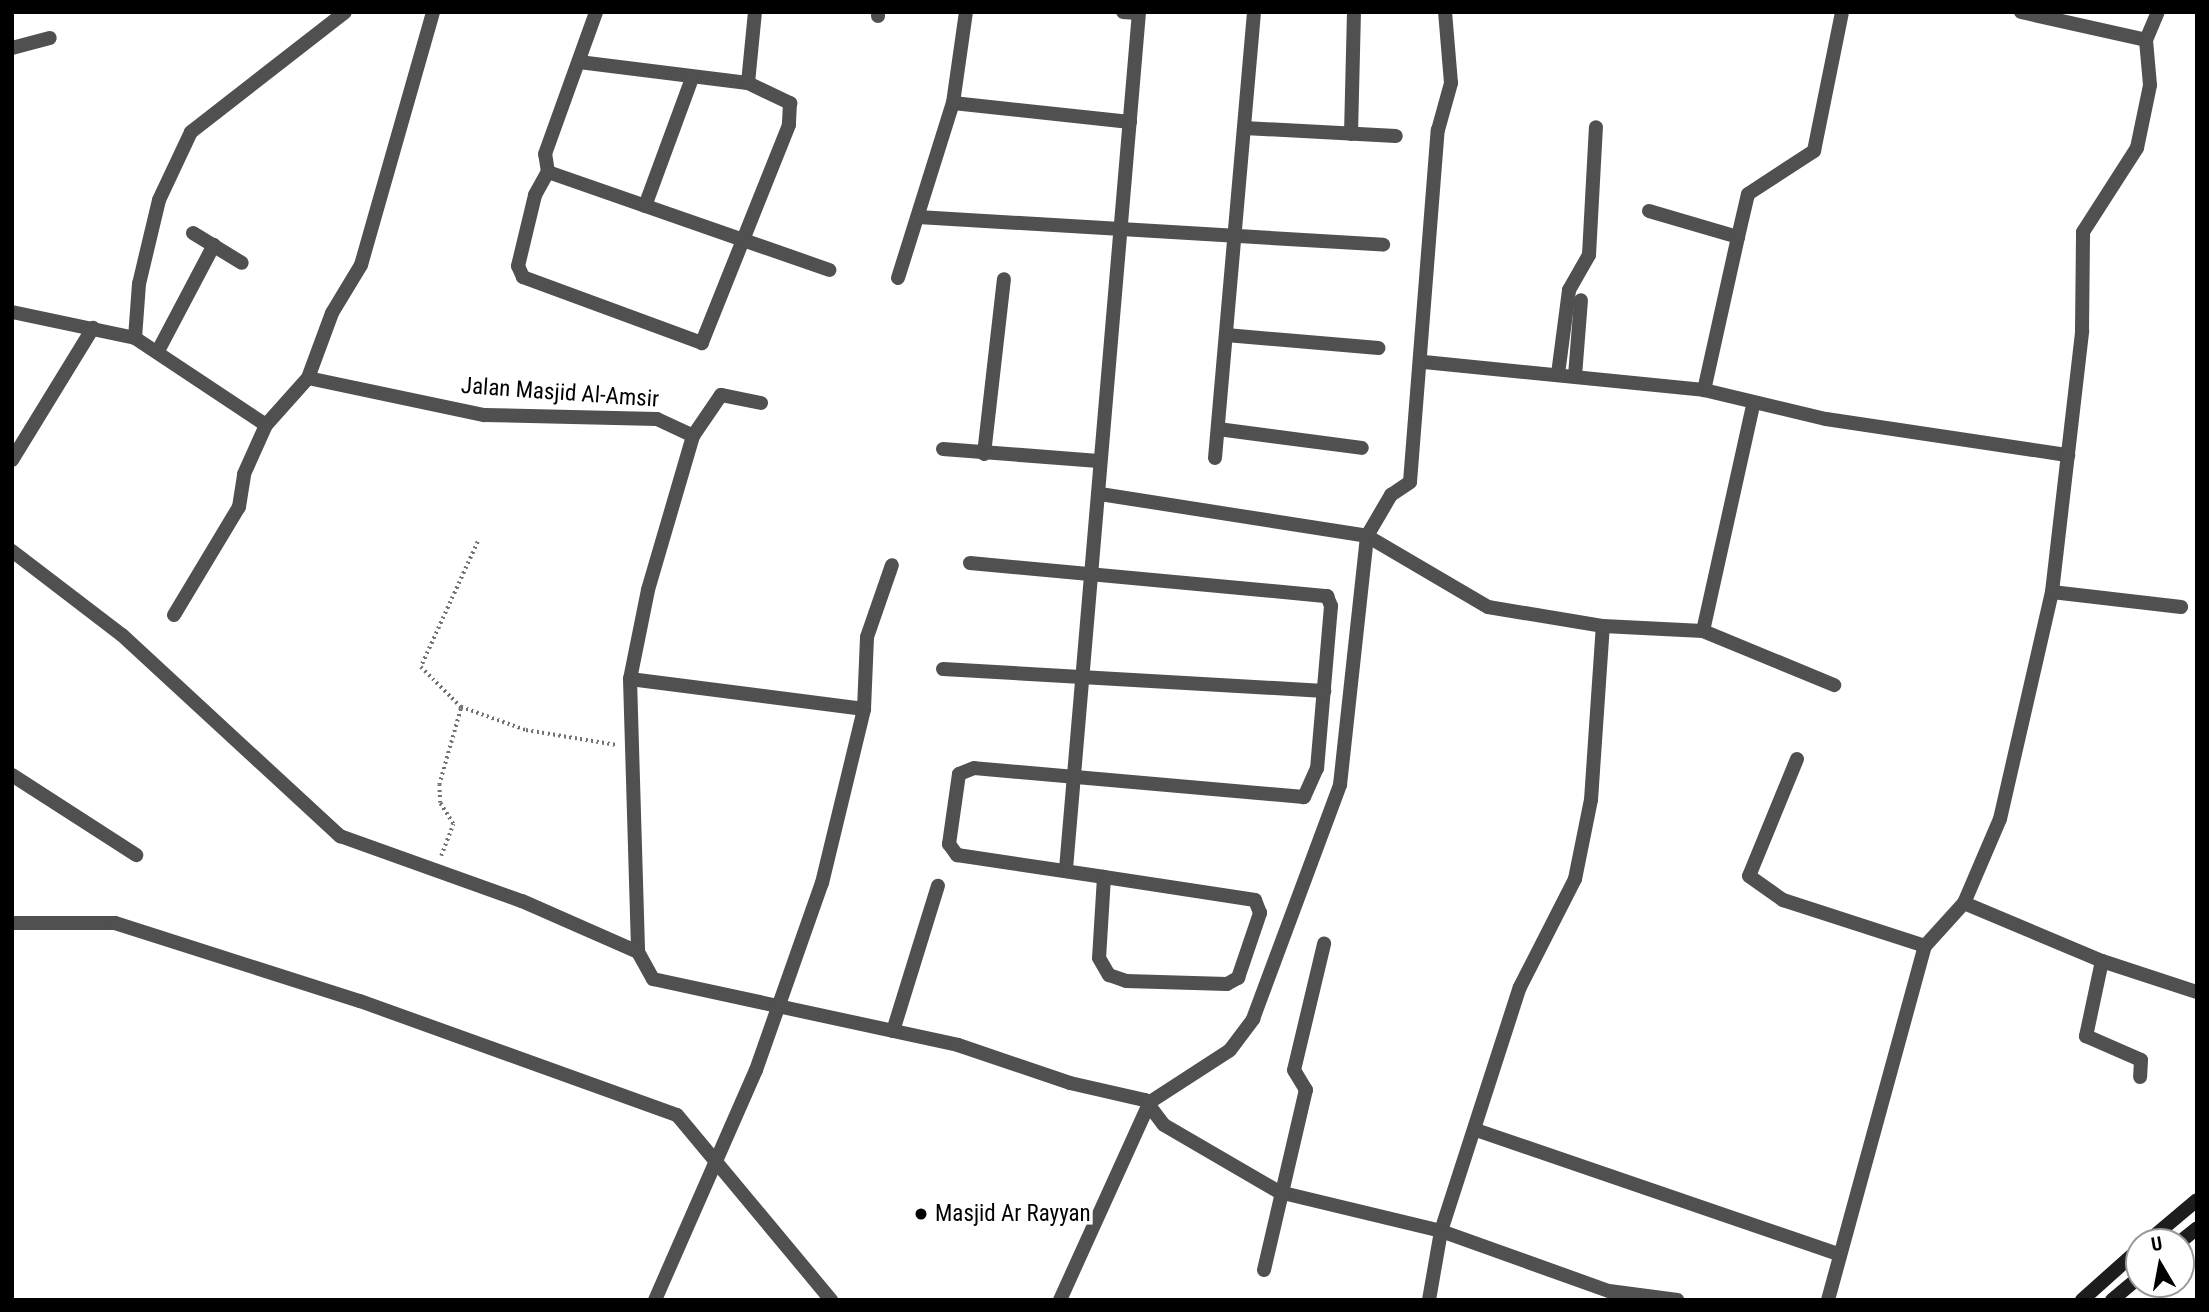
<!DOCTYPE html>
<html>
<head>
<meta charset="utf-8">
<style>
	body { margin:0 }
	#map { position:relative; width:2209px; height:1312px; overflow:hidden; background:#fff; font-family:"Roboto Condensed",sans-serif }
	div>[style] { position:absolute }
	.path>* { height:3.5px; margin-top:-1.75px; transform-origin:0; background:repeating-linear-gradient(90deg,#727272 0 2px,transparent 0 5.5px) }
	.minor>* { height:14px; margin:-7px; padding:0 7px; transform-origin:7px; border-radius:7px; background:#505050 }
	.secondary>* { height:14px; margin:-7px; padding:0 7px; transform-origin:7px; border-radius:7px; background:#1d1d1d }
	.dots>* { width:19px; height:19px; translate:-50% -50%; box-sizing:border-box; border:4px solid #fff; border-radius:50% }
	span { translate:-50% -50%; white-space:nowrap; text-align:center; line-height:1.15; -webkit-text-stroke:7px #fff; paint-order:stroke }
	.street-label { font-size:23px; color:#000 }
	.poi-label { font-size:23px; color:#000 }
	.left { translate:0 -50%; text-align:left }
	.frame { position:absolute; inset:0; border:14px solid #000; pointer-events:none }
	.north { position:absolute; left:2125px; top:1228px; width:70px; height:70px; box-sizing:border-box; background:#fff; border:2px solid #999; border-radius:50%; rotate:350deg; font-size:19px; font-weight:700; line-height:28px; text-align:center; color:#000 }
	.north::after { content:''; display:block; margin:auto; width:24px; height:32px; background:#000; clip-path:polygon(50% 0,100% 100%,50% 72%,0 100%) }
</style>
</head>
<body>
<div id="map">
	<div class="path">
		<i style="left:478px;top:542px;width:137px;rotate:114.5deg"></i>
		<i style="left:421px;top:667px;width:57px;rotate:45deg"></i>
		<i style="left:461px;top:707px;width:69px;rotate:19.5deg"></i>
		<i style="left:526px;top:730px;width:92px;rotate:9.4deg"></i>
		<i style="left:441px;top:856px;width:34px;rotate:-69deg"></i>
		<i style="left:453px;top:824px;width:25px;rotate:-122deg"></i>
		<i style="left:440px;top:803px;width:18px;rotate:-93deg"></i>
		<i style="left:439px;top:785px;width:81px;rotate:-74.2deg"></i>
	</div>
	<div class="minor">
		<i style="left:1123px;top:12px;width:15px;rotate:4deg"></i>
		<i style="left:2021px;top:12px;width:128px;rotate:12.6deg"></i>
		<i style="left:878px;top:16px;width:4px;rotate:-90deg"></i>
		<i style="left:12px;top:48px;width:39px;rotate:-15deg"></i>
		<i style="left:579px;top:62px;width:170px;rotate:7.1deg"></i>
		<i style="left:748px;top:83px;width:47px;rotate:25.5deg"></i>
		<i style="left:790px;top:103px;width:22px;rotate:93deg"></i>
		<i style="left:789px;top:125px;width:235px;rotate:111.8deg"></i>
		<i style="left:702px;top:343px;width:191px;rotate:-159.8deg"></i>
		<i style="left:523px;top:277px;width:12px;rotate:-114deg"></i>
		<i style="left:518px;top:266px;width:73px;rotate:-76.5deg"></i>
		<i style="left:535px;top:195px;width:26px;rotate:-61deg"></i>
		<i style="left:548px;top:172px;width:18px;rotate:-99deg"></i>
		<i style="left:545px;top:154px;width:151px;rotate:-70.2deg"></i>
		<i style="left:748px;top:83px;width:71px;rotate:-84.4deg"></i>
		<i style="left:953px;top:103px;width:178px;rotate:6.1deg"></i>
		<i style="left:1244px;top:128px;width:152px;rotate:3deg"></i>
		<i style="left:1351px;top:134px;width:122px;rotate:-88.6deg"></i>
		<i style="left:548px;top:172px;width:298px;rotate:19.2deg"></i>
		<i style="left:645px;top:206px;width:136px;rotate:-69.8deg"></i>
		<i style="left:1649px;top:211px;width:93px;rotate:16.3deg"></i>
		<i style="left:1738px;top:237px;width:157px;rotate:102.5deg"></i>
		<i style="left:918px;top:217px;width:466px;rotate:3.4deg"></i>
		<i style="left:193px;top:233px;width:57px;rotate:31.5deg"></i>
		<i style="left:1738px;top:237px;width:44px;rotate:-76.9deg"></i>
		<i style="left:1748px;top:194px;width:79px;rotate:-33.1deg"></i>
		<i style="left:1814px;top:151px;width:142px;rotate:-78.6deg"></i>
		<i style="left:898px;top:278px;width:183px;rotate:-72.6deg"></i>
		<i style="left:953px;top:103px;width:92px;rotate:-81.9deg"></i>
		<i style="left:12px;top:312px;width:126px;rotate:11.9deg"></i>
		<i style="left:135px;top:338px;width:157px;rotate:33.6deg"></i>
		<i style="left:266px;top:425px;width:63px;rotate:-48.2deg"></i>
		<i style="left:308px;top:378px;width:69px;rotate:-69.7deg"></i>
		<i style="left:332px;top:313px;width:56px;rotate:-58.9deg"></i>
		<i style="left:361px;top:265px;width:263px;rotate:-74.1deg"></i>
		<i style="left:1226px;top:335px;width:153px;rotate:4.9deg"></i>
		<i style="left:135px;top:338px;width:54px;rotate:-85.8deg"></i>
		<i style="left:139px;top:284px;width:86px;rotate:-76.6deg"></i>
		<i style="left:159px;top:200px;width:75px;rotate:-64.8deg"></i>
		<i style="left:191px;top:132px;width:195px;rotate:-37.9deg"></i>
		<i style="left:158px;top:351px;width:120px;rotate:-62.2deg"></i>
		<i style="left:1424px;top:362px;width:281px;rotate:5.7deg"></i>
		<i style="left:1704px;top:390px;width:125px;rotate:13.4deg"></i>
		<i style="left:1826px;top:419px;width:245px;rotate:8.5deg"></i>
		<i style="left:1558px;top:374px;width:85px;rotate:-82.5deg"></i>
		<i style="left:1569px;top:290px;width:40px;rotate:-60.3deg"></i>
		<i style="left:1589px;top:255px;width:128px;rotate:-86.9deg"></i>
		<i style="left:1575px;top:376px;width:76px;rotate:-85.5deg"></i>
		<i style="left:308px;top:378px;width:180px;rotate:11.9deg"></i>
		<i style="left:484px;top:415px;width:173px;rotate:1.3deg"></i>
		<i style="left:657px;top:419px;width:40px;rotate:25deg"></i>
		<i style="left:761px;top:403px;width:41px;rotate:-168.7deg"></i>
		<i style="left:721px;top:395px;width:50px;rotate:124.3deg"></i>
		<i style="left:693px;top:436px;width:160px;rotate:106.3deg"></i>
		<i style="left:648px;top:590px;width:91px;rotate:101.4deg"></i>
		<i style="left:630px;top:679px;width:273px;rotate:88.3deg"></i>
		<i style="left:638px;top:952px;width:31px;rotate:61deg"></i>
		<i style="left:653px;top:979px;width:312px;rotate:12.2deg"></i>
		<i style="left:958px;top:1045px;width:118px;rotate:18.7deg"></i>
		<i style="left:1070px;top:1083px;width:77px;rotate:12.8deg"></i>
		<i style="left:1145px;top:1100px;width:31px;rotate:53deg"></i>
		<i style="left:1164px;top:1125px;width:133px;rotate:30.2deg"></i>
		<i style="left:1279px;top:1192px;width:167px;rotate:13.5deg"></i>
		<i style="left:1441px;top:1231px;width:256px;rotate:-72.1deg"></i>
		<i style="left:1520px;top:987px;width:121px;rotate:-63deg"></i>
		<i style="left:1575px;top:879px;width:81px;rotate:-78.6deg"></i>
		<i style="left:1591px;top:800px;width:174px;rotate:-86.1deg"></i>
		<i style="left:1603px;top:626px;width:100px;rotate:2.9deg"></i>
		<i style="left:1703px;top:631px;width:142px;rotate:22.4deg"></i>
		<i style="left:1218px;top:429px;width:145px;rotate:7.5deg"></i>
		<i style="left:943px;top:449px;width:156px;rotate:4.4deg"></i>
		<i style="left:984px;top:454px;width:176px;rotate:-83.5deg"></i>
		<i style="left:1215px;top:458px;width:448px;rotate:-85deg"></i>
		<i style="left:12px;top:460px;width:155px;rotate:-58.5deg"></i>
		<i style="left:1100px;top:494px;width:270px;rotate:8.9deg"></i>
		<i style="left:1367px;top:536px;width:140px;rotate:30.4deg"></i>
		<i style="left:1488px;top:607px;width:117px;rotate:9.4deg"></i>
		<i style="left:12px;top:551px;width:138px;rotate:37.4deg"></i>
		<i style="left:122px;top:635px;width:297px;rotate:42.7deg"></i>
		<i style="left:340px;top:836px;width:193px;rotate:19.7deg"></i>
		<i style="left:522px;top:901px;width:127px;rotate:23.7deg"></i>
		<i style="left:970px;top:563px;width:359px;rotate:5.3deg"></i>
		<i style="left:1327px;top:596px;width:11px;rotate:68deg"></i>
		<i style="left:1331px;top:606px;width:163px;rotate:94.9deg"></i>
		<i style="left:1317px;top:768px;width:32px;rotate:114deg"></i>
		<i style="left:1304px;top:797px;width:331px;rotate:-175deg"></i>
		<i style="left:974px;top:768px;width:16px;rotate:158deg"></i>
		<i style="left:959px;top:774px;width:71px;rotate:98.1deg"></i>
		<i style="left:949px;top:844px;width:14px;rotate:54deg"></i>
		<i style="left:957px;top:855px;width:149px;rotate:8.5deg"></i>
		<i style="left:1104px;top:877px;width:81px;rotate:93.5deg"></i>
		<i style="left:1099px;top:958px;width:20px;rotate:60deg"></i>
		<i style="left:1109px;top:975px;width:18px;rotate:19deg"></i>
		<i style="left:1126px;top:981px;width:101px;rotate:1.7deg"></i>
		<i style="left:1227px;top:984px;width:13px;rotate:-29deg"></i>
		<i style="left:1238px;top:978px;width:69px;rotate:-71.3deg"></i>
		<i style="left:1260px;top:913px;width:14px;rotate:-111deg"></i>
		<i style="left:1255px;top:900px;width:153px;rotate:-171.3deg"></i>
		<i style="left:2052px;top:592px;width:130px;rotate:6.6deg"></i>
		<i style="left:174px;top:615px;width:126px;rotate:-59deg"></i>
		<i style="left:239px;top:507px;width:33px;rotate:-81deg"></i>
		<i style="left:244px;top:474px;width:54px;rotate:-65.8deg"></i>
		<i style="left:1703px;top:631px;width:231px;rotate:-77.5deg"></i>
		<i style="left:943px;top:669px;width:382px;rotate:3.3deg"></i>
		<i style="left:630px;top:679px;width:236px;rotate:7.3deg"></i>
		<i style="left:1797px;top:759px;width:126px;rotate:112.3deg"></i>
		<i style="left:1749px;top:876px;width:42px;rotate:35.2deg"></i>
		<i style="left:1783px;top:900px;width:149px;rotate:17.9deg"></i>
		<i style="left:12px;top:775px;width:148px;rotate:32.8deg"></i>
		<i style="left:1066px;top:869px;width:860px;rotate:-85.13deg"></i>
		<i style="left:1964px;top:903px;width:150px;rotate:22.8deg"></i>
		<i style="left:2102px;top:961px;width:77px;rotate:102deg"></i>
		<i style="left:2086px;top:1036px;width:60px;rotate:23.6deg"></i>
		<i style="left:2141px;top:1060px;width:17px;rotate:93deg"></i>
		<i style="left:12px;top:923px;width:103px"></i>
		<i style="left:115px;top:923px;width:257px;rotate:17.7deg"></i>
		<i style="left:360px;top:1001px;width:337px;rotate:19.8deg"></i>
		<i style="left:677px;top:1115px;width:241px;rotate:50.2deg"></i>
		<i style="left:2102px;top:961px;width:100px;rotate:18.1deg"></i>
		<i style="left:893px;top:1031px;width:152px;rotate:-72.8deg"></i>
		<i style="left:1476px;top:1130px;width:380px;rotate:18.9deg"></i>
		<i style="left:1264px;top:1270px;width:185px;rotate:-76.9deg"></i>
		<i style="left:1306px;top:1090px;width:23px;rotate:-121deg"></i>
		<i style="left:1294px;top:1070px;width:130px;rotate:-76.6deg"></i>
		<i style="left:655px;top:1300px;width:251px;rotate:-66.3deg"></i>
		<i style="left:756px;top:1070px;width:198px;rotate:-70.6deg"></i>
		<i style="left:822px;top:883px;width:179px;rotate:-76.4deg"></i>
		<i style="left:864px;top:709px;width:72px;rotate:-87.6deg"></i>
		<i style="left:867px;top:637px;width:76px;rotate:-70.9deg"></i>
		<i style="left:1060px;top:1300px;width:217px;rotate:-65.6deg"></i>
		<i style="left:1150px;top:1102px;width:95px;rotate:-33deg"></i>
		<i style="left:1230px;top:1050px;width:39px;rotate:-53deg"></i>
		<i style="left:1253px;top:1019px;width:250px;rotate:-69.6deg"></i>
		<i style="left:1340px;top:785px;width:250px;rotate:-83.8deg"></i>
		<i style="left:1367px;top:536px;width:48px;rotate:-59.7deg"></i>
		<i style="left:1391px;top:495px;width:23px;rotate:-34deg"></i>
		<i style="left:1410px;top:482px;width:353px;rotate:-85.5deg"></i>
		<i style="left:1438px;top:130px;width:49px;rotate:-74.5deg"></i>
		<i style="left:1451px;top:83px;width:71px;rotate:-94.8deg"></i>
		<i style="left:1429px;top:1300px;width:70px;rotate:-80.1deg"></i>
		<i style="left:1441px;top:1231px;width:178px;rotate:19.7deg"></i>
		<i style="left:1609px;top:1291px;width:69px;rotate:7.5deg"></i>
		<i style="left:1828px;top:1300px;width:367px;rotate:-74.7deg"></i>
		<i style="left:1925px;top:946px;width:58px;rotate:-47.8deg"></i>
		<i style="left:1964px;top:903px;width:91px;rotate:-66.8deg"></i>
		<i style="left:2000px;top:819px;width:233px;rotate:-77.1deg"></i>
		<i style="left:2052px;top:592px;width:263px;rotate:-83.4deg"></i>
		<i style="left:2082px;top:331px;width:99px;rotate:-89.4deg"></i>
		<i style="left:2083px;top:232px;width:100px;rotate:-57.3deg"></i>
		<i style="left:2137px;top:148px;width:64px;rotate:-78.3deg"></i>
		<i style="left:2150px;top:85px;width:45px;rotate:-95.1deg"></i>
		<i style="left:2146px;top:40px;width:30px;rotate:-67deg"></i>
	</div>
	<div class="secondary">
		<i style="left:2147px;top:1242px;width:65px;rotate:-40deg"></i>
		<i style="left:2180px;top:1242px;width:22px;rotate:-39deg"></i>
		<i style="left:2082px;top:1300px;width:76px;rotate:-41.8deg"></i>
		<i style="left:2112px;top:1300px;width:35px;rotate:-40deg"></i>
	</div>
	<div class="dots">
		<i style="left:921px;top:1214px;background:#000"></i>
	</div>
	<div class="street-label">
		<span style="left:560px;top:393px;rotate:4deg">Jalan Masjid Al-Amsir</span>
	</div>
	<div class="poi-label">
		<span class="left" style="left:935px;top:1214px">Masjid Ar Rayyan</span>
	</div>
	<div class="frame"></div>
	<div class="north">U</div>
</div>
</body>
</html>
